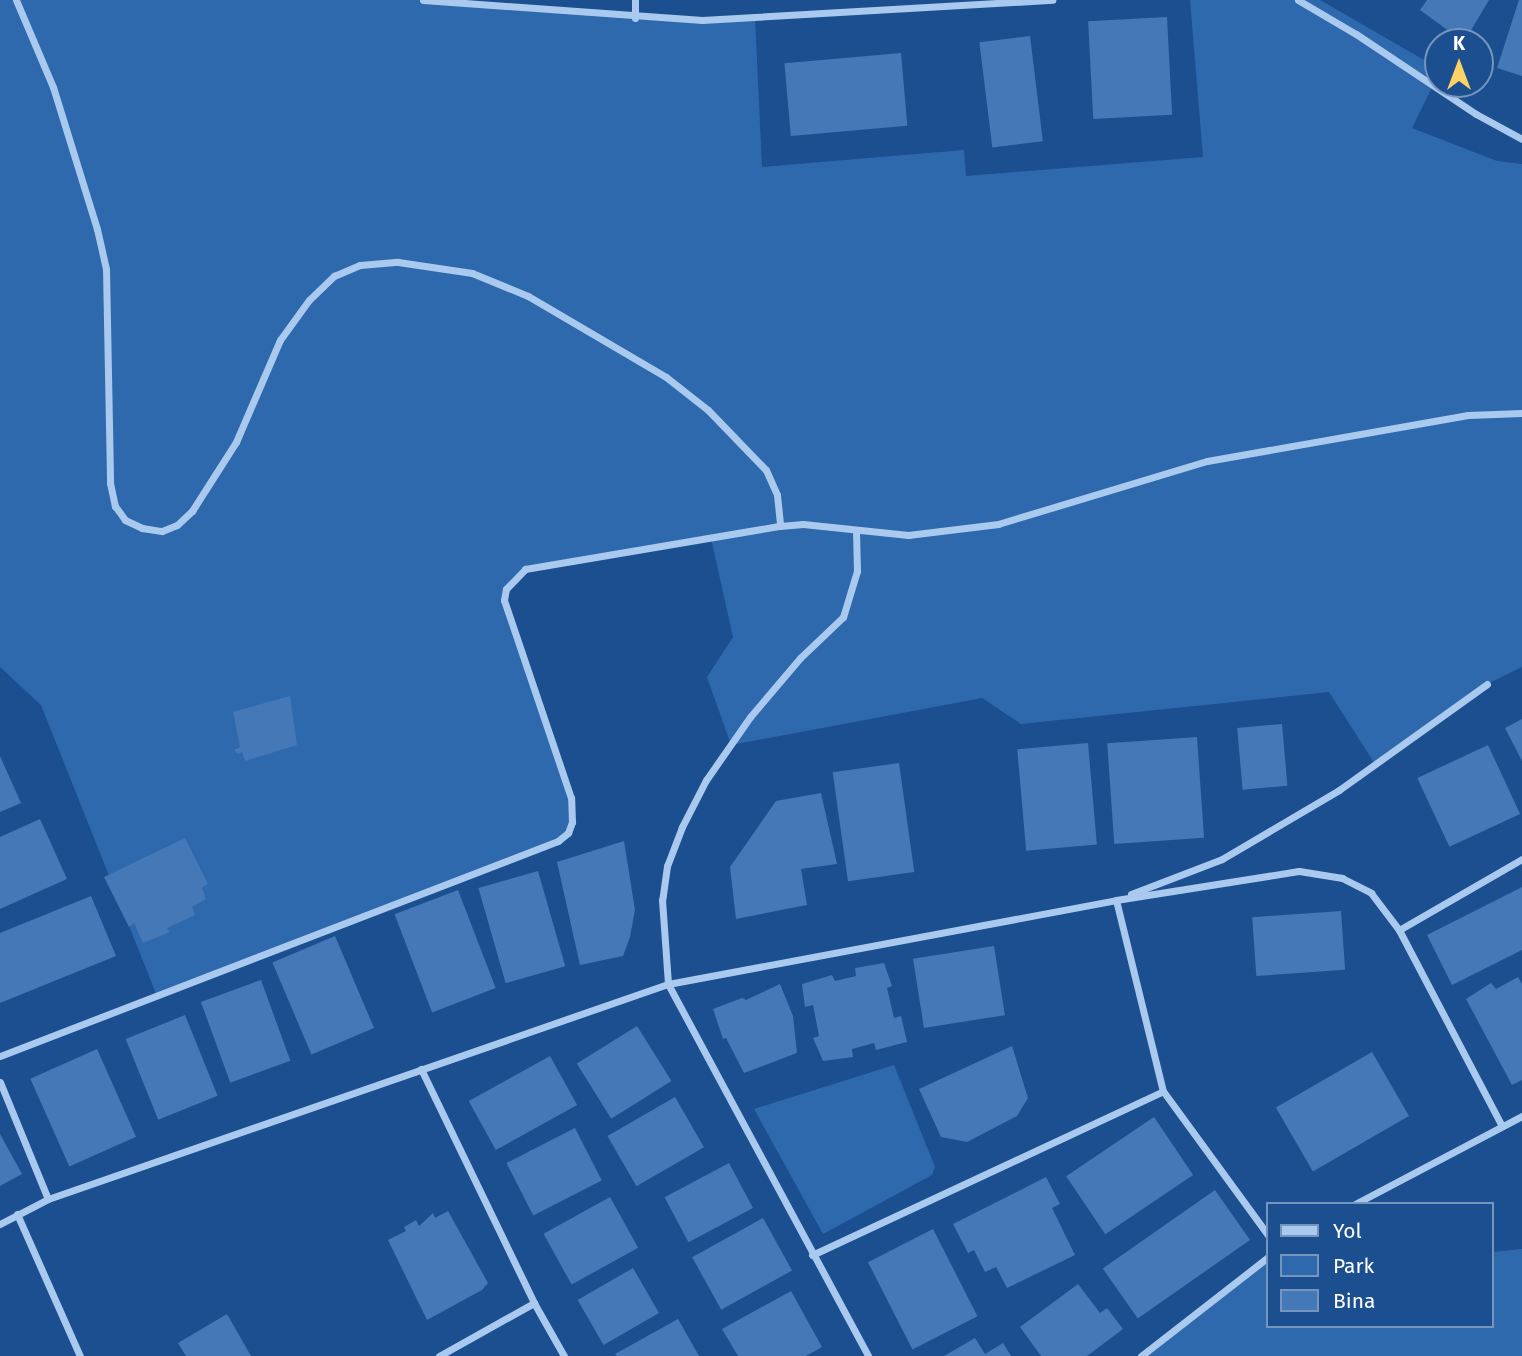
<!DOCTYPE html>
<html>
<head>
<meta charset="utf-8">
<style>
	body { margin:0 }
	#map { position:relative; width:1522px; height:1356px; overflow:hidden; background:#1b4f8f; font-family:"Fira Sans",sans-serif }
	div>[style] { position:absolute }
	.green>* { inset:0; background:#2e69ad }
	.building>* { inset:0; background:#4478b7; transform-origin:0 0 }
	.street>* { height:7px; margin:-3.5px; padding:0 3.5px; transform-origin:3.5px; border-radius:3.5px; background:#a9c9ee }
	span { translate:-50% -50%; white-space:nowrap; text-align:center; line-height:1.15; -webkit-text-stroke:5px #1b4f8f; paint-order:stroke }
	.legend { position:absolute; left:1266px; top:1202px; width:228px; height:126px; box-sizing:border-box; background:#1b4f8f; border:2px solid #7695bc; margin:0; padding:9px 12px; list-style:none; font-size:21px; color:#fff }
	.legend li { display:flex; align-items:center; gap:14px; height:35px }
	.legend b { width:35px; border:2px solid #7695bc }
	.north { position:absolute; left:1424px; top:28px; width:70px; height:70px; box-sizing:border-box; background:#1b4f8f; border:2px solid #7695bc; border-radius:50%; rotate:0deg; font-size:19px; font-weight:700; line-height:28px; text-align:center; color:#fff }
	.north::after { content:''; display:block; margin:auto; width:24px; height:32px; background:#ffd166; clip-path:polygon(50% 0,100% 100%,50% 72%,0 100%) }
</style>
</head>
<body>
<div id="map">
	<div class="green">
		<i style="clip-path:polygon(0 0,423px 0,635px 18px,755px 17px,762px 167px,964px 150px,966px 176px,1203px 157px,1190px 0,1320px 0,1438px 68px,1438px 75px,1412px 128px,1497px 161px,1522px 164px,1522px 667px,1487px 684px,1375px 764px,1329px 692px,1021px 724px,982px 698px,731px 745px,707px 677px,733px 637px,711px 538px,525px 569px,515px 576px,504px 600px,571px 798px,572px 822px,558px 841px,157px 996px,41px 705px,0 667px)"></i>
		<i style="clip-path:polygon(894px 1065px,935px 1167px,932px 1175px,823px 1234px,754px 1109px)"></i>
		<i style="clip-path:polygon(1522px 1249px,1522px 1356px,1141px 1356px,1268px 1257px,1268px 1326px,1492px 1326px,1492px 1252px)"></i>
	</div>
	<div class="building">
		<i style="clip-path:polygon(1427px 0,1489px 0,1464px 42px,1420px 10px)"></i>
		<i style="clip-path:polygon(1519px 0,1522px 0,1522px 76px,1497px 68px)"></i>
		<i style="left:1167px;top:17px;width:98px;height:79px;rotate:87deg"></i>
		<i style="left:1030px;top:36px;width:106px;height:51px;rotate:83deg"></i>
		<i style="left:901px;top:53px;width:73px;height:117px;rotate:85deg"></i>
		<i style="clip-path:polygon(290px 696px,297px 745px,245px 761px,242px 752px,238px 754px,234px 750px,240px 747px,233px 712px)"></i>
		<i style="clip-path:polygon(1522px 719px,1522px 761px,1505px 728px)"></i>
		<i style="left:1282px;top:724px;width:62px;height:45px;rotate:85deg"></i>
		<i style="left:1197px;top:737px;width:101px;height:90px;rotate:86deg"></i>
		<i style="left:1088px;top:743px;width:102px;height:71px;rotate:85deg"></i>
		<i style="left:1488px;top:745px;width:76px;height:78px;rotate:65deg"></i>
		<i style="clip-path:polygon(0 756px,21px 803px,0 812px)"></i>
		<i style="left:899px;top:763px;width:110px;height:67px;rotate:82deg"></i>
		<i style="clip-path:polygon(821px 793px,837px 864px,801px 869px,807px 905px,736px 919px,730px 867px,776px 801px)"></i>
		<i style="clip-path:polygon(40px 819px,67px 879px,0 909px,0 837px)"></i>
		<i style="clip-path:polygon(185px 838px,208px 884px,202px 888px,206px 899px,192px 907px,195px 915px,167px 928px,170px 932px,143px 943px,134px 923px,129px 927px,104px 877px)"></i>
		<i style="clip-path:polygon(624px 841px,635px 910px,630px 937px,623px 956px,580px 965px,557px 862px)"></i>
		<i style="left:538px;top:871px;width:99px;height:62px;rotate:74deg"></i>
		<i style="clip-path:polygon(1522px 887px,1522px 950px,1452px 985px,1427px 935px)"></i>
		<i style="left:458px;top:890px;width:105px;height:68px;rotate:69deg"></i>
		<i style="clip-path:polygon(91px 896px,116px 956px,0 1003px,0 933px)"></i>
		<i style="left:1341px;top:911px;width:59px;height:89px;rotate:86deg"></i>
		<i style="left:335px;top:936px;width:100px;height:68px;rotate:67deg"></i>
		<i style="left:994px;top:946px;width:70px;height:82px;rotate:81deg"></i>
		<i style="clip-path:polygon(884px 963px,892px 986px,887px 988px,894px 1018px,901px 1016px,907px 1042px,876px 1050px,874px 1043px,852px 1049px,853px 1057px,823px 1061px,813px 1038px,819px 1036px,813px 1005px,805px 1007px,802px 984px,832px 975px,835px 981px,856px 976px,855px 968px)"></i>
		<i style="clip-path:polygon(1518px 977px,1522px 984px,1522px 1080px,1512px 1085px,1466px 999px,1491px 983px,1496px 989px)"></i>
		<i style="left:261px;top:980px;width:86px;height:64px;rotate:70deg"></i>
		<i style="clip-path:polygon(780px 984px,793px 1016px,797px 1053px,744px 1073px,726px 1038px,723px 1039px,713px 1009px,742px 998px,746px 1000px)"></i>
		<i style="left:185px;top:1015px;width:87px;height:64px;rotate:68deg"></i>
		<i style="left:637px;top:1026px;width:65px;height:71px;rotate:58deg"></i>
		<i style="clip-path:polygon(1012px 1046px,1028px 1098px,1017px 1116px,967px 1142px,941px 1137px,919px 1089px)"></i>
		<i style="left:97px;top:1049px;width:96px;height:73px;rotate:66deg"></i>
		<i style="left:1372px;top:1052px;width:74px;height:111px;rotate:60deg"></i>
		<i style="left:550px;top:1056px;width:56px;height:93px;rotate:61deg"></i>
		<i style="left:675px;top:1097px;width:58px;height:78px;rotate:60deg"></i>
		<i style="left:1154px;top:1117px;width:70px;height:106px;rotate:56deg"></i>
		<i style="left:575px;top:1128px;width:59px;height:77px;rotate:63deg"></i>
		<i style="clip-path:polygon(0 1134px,22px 1174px,0 1186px)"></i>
		<i style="left:729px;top:1163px;width:51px;height:73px;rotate:62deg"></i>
		<i style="clip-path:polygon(1046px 1177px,1060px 1204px,1052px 1208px,1075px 1255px,1007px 1288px,996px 1267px,985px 1272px,974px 1250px,968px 1253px,953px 1224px)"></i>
		<i style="left:1215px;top:1190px;width:61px;height:137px;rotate:55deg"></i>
		<i style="left:610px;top:1197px;width:58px;height:76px;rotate:61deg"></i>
		<i style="clip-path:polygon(448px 1211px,488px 1283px,482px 1290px,427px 1320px,388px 1240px,406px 1231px,404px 1227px,416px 1220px,419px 1226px,433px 1213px,435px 1218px)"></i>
		<i style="left:763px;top:1218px;width:60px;height:81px;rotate:61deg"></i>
		<i style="left:933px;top:1229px;width:98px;height:73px;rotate:63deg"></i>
		<i style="left:633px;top:1268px;width:52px;height:64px;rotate:60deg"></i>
		<i style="clip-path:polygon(1078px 1284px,1100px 1313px,1107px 1308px,1123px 1329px,1087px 1356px,1041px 1356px,1020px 1327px)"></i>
		<i style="clip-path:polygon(791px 1291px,822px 1347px,806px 1356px,738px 1356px,722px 1329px)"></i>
		<i style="clip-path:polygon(227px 1314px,251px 1356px,186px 1356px,178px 1343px)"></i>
		<i style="clip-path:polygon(678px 1319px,699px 1356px,617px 1356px,615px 1354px)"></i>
		<i style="clip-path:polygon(975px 1338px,985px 1354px,1003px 1343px,1011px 1356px,944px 1356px)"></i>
	</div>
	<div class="street">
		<i style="left:16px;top:0;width:95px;rotate:67deg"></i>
		<i style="left:53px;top:87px;width:149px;rotate:72.8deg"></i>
		<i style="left:97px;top:229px;width:41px;rotate:77.3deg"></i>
		<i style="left:106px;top:269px;width:214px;rotate:88.9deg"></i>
		<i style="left:110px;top:483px;width:24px;rotate:78deg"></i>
		<i style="left:115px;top:506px;width:17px;rotate:54deg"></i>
		<i style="left:125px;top:520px;width:19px;rotate:25deg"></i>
		<i style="left:142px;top:528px;width:20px;rotate:9deg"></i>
		<i style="left:162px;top:531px;width:16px;rotate:-22deg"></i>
		<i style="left:177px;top:525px;width:21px;rotate:-43deg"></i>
		<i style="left:192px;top:511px;width:82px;rotate:-57.5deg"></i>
		<i style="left:236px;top:442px;width:111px;rotate:-66.7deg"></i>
		<i style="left:280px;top:340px;width:49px;rotate:-54.1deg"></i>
		<i style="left:309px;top:300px;width:35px;rotate:-44deg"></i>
		<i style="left:334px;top:276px;width:28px;rotate:-23deg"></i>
		<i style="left:360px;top:265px;width:38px;rotate:-5deg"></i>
		<i style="left:398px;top:262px;width:75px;rotate:8.5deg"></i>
		<i style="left:472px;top:273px;width:61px;rotate:22.3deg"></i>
		<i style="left:528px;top:296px;width:160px;rotate:30.4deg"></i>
		<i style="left:666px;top:377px;width:53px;rotate:38.2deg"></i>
		<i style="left:708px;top:410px;width:83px;rotate:46deg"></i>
		<i style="left:766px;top:470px;width:27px;rotate:66deg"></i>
		<i style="left:777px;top:495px;width:31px;rotate:84deg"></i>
		<i style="left:423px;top:0;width:280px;rotate:4.1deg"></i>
		<i style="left:702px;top:20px;width:351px;rotate:-3.3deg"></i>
		<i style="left:1298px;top:0;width:67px;rotate:30.4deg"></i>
		<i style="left:1356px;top:34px;width:144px;rotate:33.7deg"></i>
		<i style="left:1476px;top:114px;width:52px;rotate:28.5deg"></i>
		<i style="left:635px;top:18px;width:18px;rotate:-90deg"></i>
		<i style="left:856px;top:530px;width:41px;rotate:88.6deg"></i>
		<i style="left:857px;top:571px;width:48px;rotate:106.9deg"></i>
		<i style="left:843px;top:617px;width:59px;rotate:136.4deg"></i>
		<i style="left:800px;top:658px;width:77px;rotate:130.3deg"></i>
		<i style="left:750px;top:717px;width:77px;rotate:124.9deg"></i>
		<i style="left:706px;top:780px;width:53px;rotate:117.1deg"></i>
		<i style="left:682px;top:827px;width:42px;rotate:111deg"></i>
		<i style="left:667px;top:866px;width:34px;rotate:98deg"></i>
		<i style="left:662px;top:900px;width:84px;rotate:85.9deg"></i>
		<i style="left:668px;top:984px;width:422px;rotate:61.7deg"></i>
		<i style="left:1131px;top:894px;width:97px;rotate:-21deg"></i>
		<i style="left:1222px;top:859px;width:136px;rotate:-30.5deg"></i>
		<i style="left:1339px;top:790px;width:182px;rotate:-35.6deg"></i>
		<i style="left:1116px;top:900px;width:197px;rotate:76.2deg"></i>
		<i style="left:1163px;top:1091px;width:178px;rotate:53.9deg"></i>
		<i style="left:1399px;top:930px;width:142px;rotate:-30deg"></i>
		<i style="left:0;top:1056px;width:598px;rotate:-21.07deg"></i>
		<i style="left:558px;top:841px;width:13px;rotate:-39deg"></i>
		<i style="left:568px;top:833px;width:12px;rotate:-70deg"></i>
		<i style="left:572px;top:822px;width:24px;rotate:-92deg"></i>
		<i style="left:571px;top:798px;width:209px;rotate:-108.7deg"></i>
		<i style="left:504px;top:600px;width:11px;rotate:-80deg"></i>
		<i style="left:506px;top:589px;width:28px;rotate:-46deg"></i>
		<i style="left:525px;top:569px;width:259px;rotate:-9.6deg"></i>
		<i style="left:780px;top:526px;width:23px;rotate:-5deg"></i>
		<i style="left:803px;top:524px;width:106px;rotate:6deg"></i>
		<i style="left:908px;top:535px;width:91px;rotate:-7deg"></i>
		<i style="left:998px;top:524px;width:218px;rotate:-16.8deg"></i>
		<i style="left:1207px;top:461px;width:265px;rotate:-10deg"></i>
		<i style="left:1468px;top:415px;width:54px;rotate:-2.1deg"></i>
		<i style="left:421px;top:1069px;width:260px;rotate:64.2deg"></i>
		<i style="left:534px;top:1303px;width:61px;rotate:60.5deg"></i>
		<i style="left:0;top:1082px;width:126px;rotate:67.7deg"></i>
		<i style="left:1355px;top:1204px;width:189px;rotate:-27.8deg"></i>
		<i style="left:17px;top:1214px;width:155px;rotate:66.1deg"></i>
		<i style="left:0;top:1224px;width:54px;rotate:-27.5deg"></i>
		<i style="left:48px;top:1199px;width:656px;rotate:-19.13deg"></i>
		<i style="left:668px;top:984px;width:456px;rotate:-10.6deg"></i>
		<i style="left:1116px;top:900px;width:185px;rotate:-9deg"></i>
		<i style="left:1299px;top:871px;width:44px;rotate:9.2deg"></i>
		<i style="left:1342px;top:878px;width:33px;rotate:27deg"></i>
		<i style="left:1371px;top:893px;width:46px;rotate:52.9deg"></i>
		<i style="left:1399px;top:930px;width:221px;rotate:62.3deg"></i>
		<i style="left:812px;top:1255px;width:387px;rotate:-25deg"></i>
		<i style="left:439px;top:1356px;width:109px;rotate:-29.2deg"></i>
		<i style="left:1141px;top:1356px;width:161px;rotate:-37.9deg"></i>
	</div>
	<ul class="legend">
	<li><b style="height:9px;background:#a9c9ee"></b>Yol</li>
	<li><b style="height:19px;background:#2e69ad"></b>Park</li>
	<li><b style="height:19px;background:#4478b7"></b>Bina</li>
	</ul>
	<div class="north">K</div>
</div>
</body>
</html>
